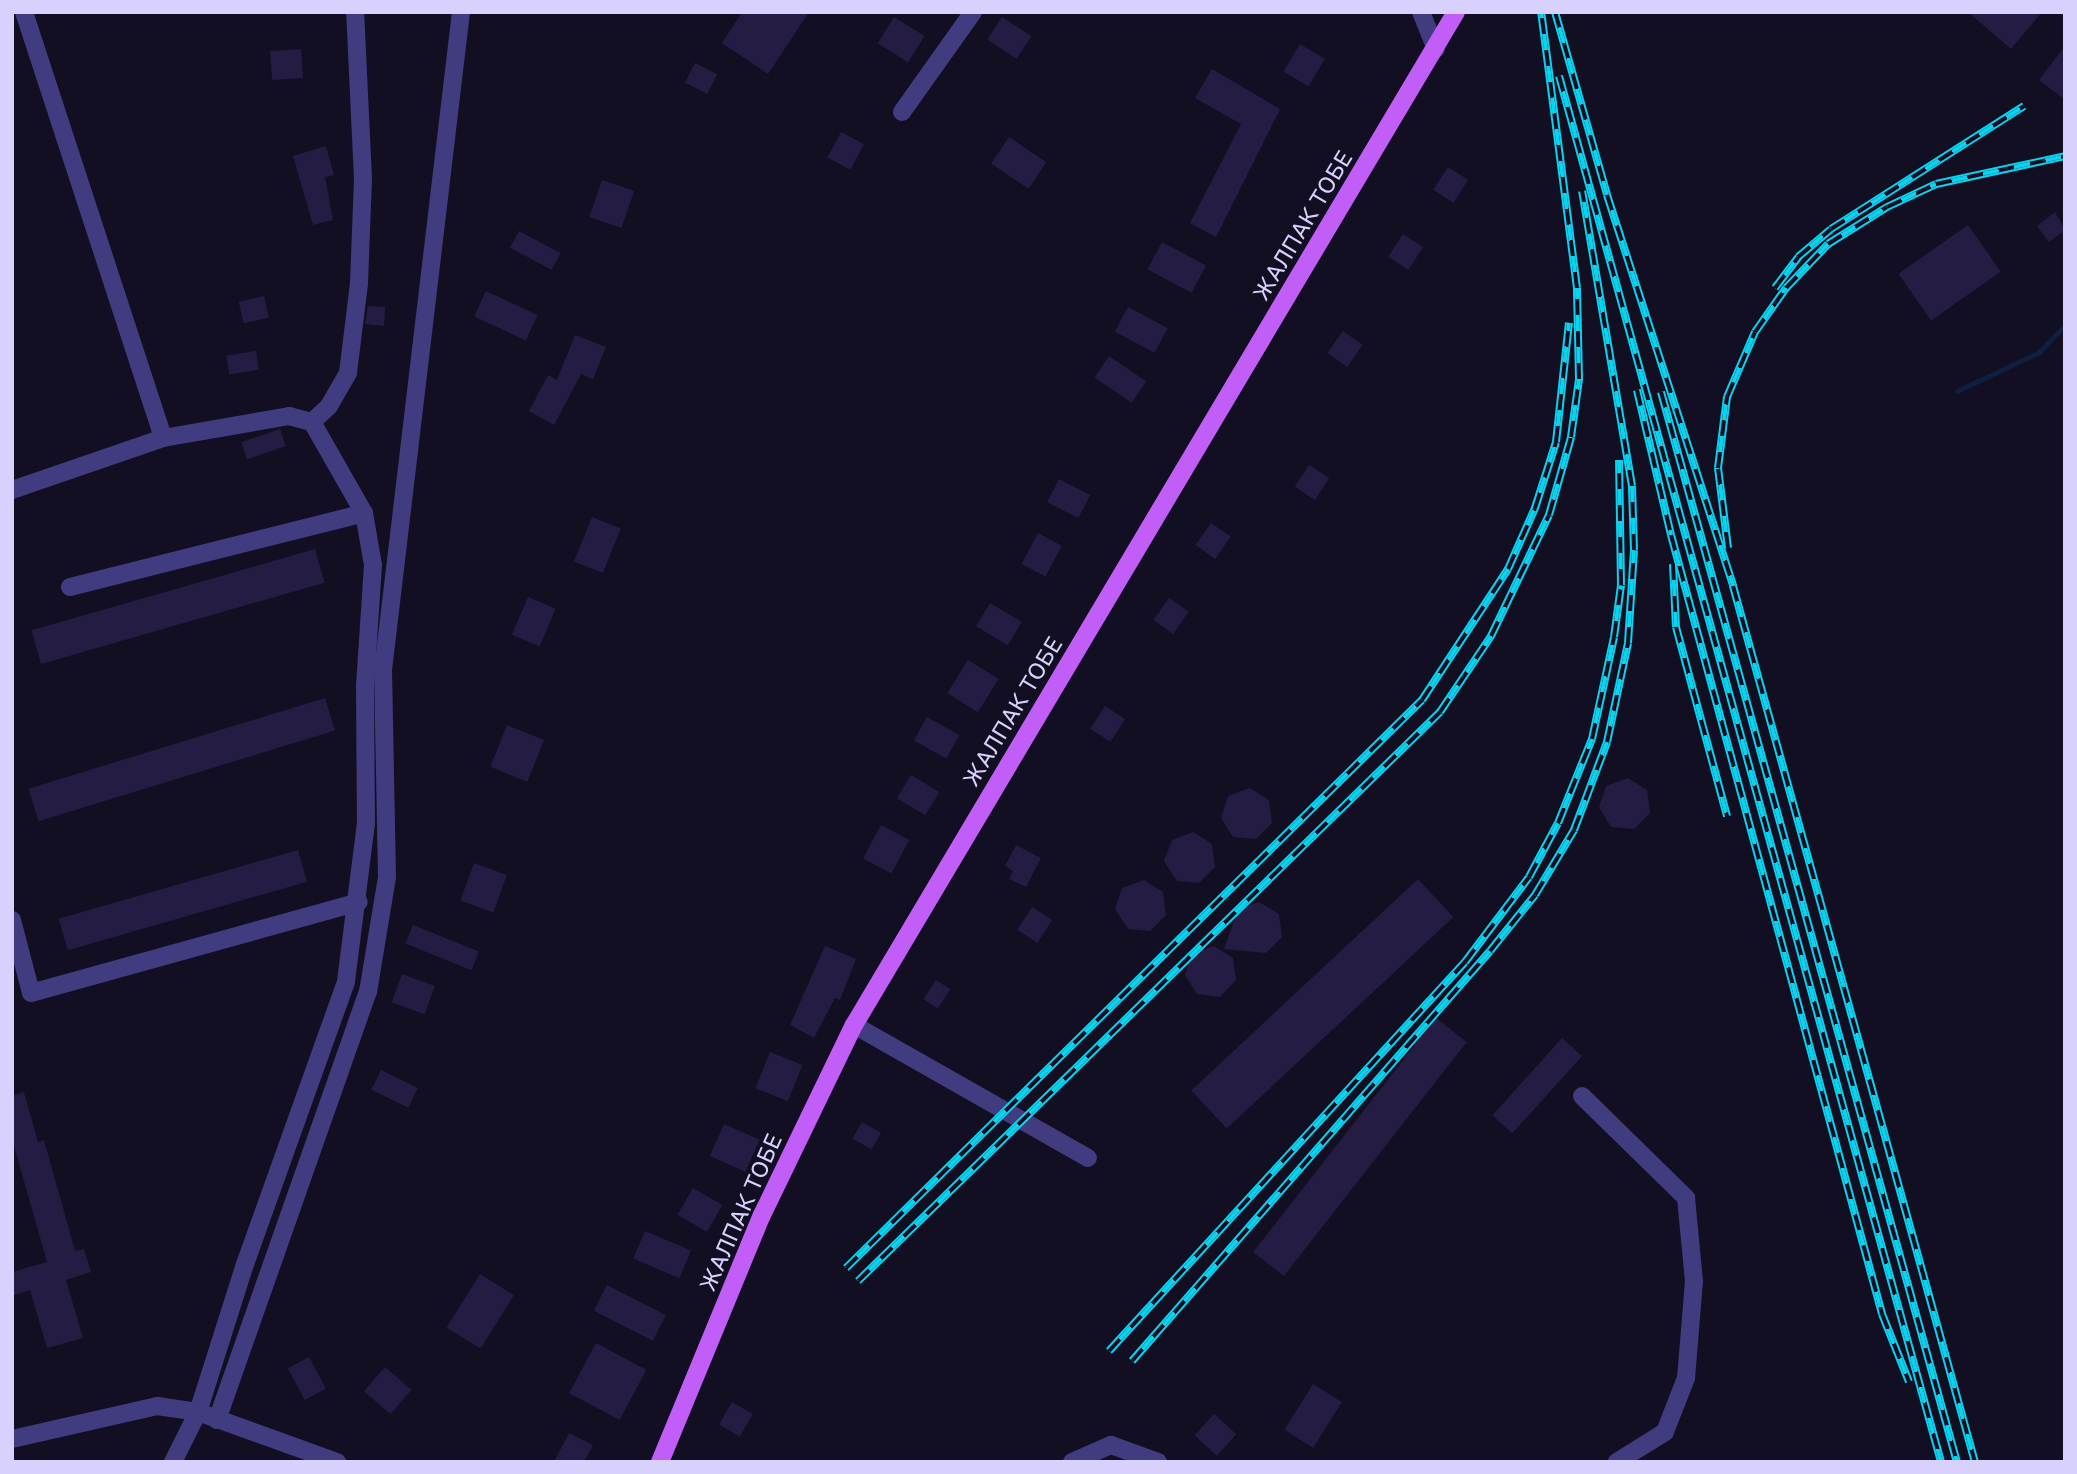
<!DOCTYPE html>
<html>
<head>
<meta charset="utf-8">
<style>
	body { margin:0 }
	#map { position:relative; width:2077px; height:1474px; overflow:hidden; background:#120f22; font-family:"Golos Text",sans-serif }
	div>[style] { position:absolute }
	.stream>* { height:5px; margin:-2.5px; padding:0 2.5px; transform-origin:2.5px; border-radius:2.5px; background:#0e1f42 }
	.building>* { inset:0; background:#241c42; transform-origin:0 0 }
	.minor>* { height:18px; margin:-9px; padding:0 9px; transform-origin:9px; border-radius:9px; background:#403c7f }
	.major>* { height:18px; margin:-9px; padding:0 9px; transform-origin:9px; border-radius:9px; background:#c25ef8 }
	.rail>* { height:8px; margin-top:-4px; transform-origin:0; background:repeating-linear-gradient(90deg,#120f22 0 16px,#0bd2ef 0 32px); box-sizing:border-box; border-block:2px solid #0bd2ef }
	span { translate:-50% -50%; white-space:nowrap; text-align:center; line-height:1.15; -webkit-text-stroke:5px #120f22; paint-order:stroke }
	.street-label { font-size:23px; color:#d8d1fd }
	.frame { position:absolute; inset:0; border:14px solid #d8d1fd; pointer-events:none }
</style>
</head>
<body>
<div id="map">
	<div class="stream">
		<i style="left:1957px;top:391px;width:91px;rotate:-25.4deg"></i>
		<i style="left:2039px;top:352px;width:37px;rotate:-46deg"></i>
	</div>
	<div class="building">
		<i style="clip-path:polygon(742px 12px,809px 12px,768px 74px,722px 43px)"></i>
		<i style="clip-path:polygon(1968px 12px,2042px 12px,2011px 49px)"></i>
		<i style="left:894px;top:17px;width:36px;height:31px;rotate:32deg"></i>
		<i style="left:1002px;top:17px;width:35px;height:27px;rotate:33deg"></i>
		<i style="left:1300px;top:44px;width:29px;height:32px;rotate:31deg"></i>
		<i style="clip-path:polygon(2065px 46px,2065px 100px,2039px 80px)"></i>
		<i style="left:301px;top:49px;width:29px;height:31px;rotate:86deg"></i>
		<i style="left:695px;top:63px;width:25px;height:22px;rotate:27deg"></i>
		<i style="clip-path:polygon(1212px 69px,1280px 109px,1216px 237px,1190px 223px,1241px 124px,1195px 98px)"></i>
		<i style="left:841px;top:132px;width:26px;height:29px;rotate:28deg"></i>
		<i style="left:1009px;top:137px;width:45px;height:32px;rotate:34deg"></i>
		<i style="clip-path:polygon(326px 146px,334px 175px,325px 177px,333px 220px,313px 225px,293px 156px)"></i>
		<i style="left:1448px;top:167px;width:24px;height:27px;rotate:33deg"></i>
		<i style="left:602px;top:180px;width:34px;height:39px;rotate:19deg"></i>
		<i style="clip-path:polygon(2055px 212px,2065px 230px,2049px 242px,2037px 226px)"></i>
		<i style="left:1968px;top:225px;width:57px;height:85px;rotate:55deg"></i>
		<i style="left:519px;top:231px;width:47px;height:19px;rotate:28deg"></i>
		<i style="left:1403px;top:234px;width:24px;height:27px;rotate:33deg"></i>
		<i style="left:1162px;top:242px;width:50px;height:31px;rotate:28deg"></i>
		<i style="left:486px;top:291px;width:57px;height:28px;rotate:25deg"></i>
		<i style="left:264px;top:296px;width:22px;height:26px;rotate:77deg"></i>
		<i style="clip-path:polygon(368px 306px,385px 307px,384px 326px,365px 324px)"></i>
		<i style="left:1128px;top:307px;width:45px;height:28px;rotate:28deg"></i>
		<i style="left:1343px;top:331px;width:24px;height:27px;rotate:35deg"></i>
		<i style="clip-path:polygon(575px 335px,606px 347px,593px 379px,581px 374px,554px 425px,529px 411px,548px 375px,557px 380px)"></i>
		<i style="left:256px;top:351px;width:19px;height:30px;rotate:81deg"></i>
		<i style="left:1109px;top:356px;width:45px;height:26px;rotate:34deg"></i>
		<i style="left:280px;top:429px;width:18px;height:41px;rotate:71deg"></i>
		<i style="left:1309px;top:465px;width:24px;height:26px;rotate:33deg"></i>
		<i style="left:1059px;top:479px;width:35px;height:26px;rotate:27deg"></i>
		<i style="left:592px;top:517px;width:31px;height:48px;rotate:22deg"></i>
		<i style="left:1211px;top:523px;width:24px;height:27px;rotate:35deg"></i>
		<i style="left:1038px;top:533px;width:27px;height:35px;rotate:28deg"></i>
		<i style="left:315px;top:549px;width:35px;height:295px;rotate:74deg"></i>
		<i style="left:528px;top:597px;width:30px;height:41px;rotate:23deg"></i>
		<i style="left:1169px;top:598px;width:24px;height:27px;rotate:35deg"></i>
		<i style="left:990px;top:603px;width:37px;height:27px;rotate:31deg"></i>
		<i style="left:968px;top:660px;width:36px;height:39px;rotate:32deg"></i>
		<i style="left:325px;top:698px;width:34px;height:310px;rotate:73deg"></i>
		<i style="left:1105px;top:706px;width:24px;height:27px;rotate:33deg"></i>
		<i style="left:927px;top:717px;width:37px;height:27px;rotate:29deg"></i>
		<i style="left:507px;top:725px;width:40px;height:45px;rotate:22deg"></i>
		<i style="left:911px;top:775px;width:33px;height:27px;rotate:31deg"></i>
		<i style="clip-path:polygon(1628px 778px,1647px 790px,1650px 813px,1634px 829px,1611px 827px,1599px 807px,1606px 786px)"></i>
		<i style="clip-path:polygon(1250px 788px,1269px 800px,1272px 823px,1256px 839px,1233px 837px,1221px 818px,1228px 796px)"></i>
		<i style="left:881px;top:825px;width:32px;height:38px;rotate:28deg"></i>
		<i style="clip-path:polygon(1193px 832px,1212px 844px,1215px 867px,1199px 883px,1177px 881px,1164px 861px,1172px 840px)"></i>
		<i style="clip-path:polygon(1016px 845px,1041px 858px,1026px 887px,1009px 879px,1013px 871px,1005px 866px)"></i>
		<i style="left:298px;top:850px;width:33px;height:249px;rotate:74deg"></i>
		<i style="left:474px;top:863px;width:35px;height:40px;rotate:20deg"></i>
		<i style="left:1418px;top:879px;width:52px;height:310px;rotate:47deg"></i>
		<i style="clip-path:polygon(1144px 880px,1163px 892px,1166px 915px,1150px 931px,1128px 929px,1115px 909px,1122px 888px)"></i>
		<i style="clip-path:polygon(1259px 902px,1279px 914px,1282px 937px,1266px 953px,1224px 949px,1238px 910px)"></i>
		<i style="left:1032px;top:907px;width:24px;height:27px;rotate:33deg"></i>
		<i style="left:413px;top:925px;width:71px;height:20px;rotate:22deg"></i>
		<i style="clip-path:polygon(825px 946px,856px 959px,840px 1000px,835px 998px,814px 1038px,790px 1025px)"></i>
		<i style="clip-path:polygon(1214px 946px,1233px 958px,1236px 980px,1220px 997px,1197px 994px,1185px 975px,1192px 953px)"></i>
		<i style="left:402px;top:974px;width:35px;height:30px;rotate:20deg"></i>
		<i style="left:936px;top:980px;width:17px;height:23px;rotate:33deg"></i>
		<i style="left:1436px;top:1018px;width:39px;height:297px;rotate:38deg"></i>
		<i style="left:1562px;top:1038px;width:27px;height:104px;rotate:42deg"></i>
		<i style="left:770px;top:1052px;width:35px;height:39px;rotate:22deg"></i>
		<i style="left:381px;top:1070px;width:41px;height:22px;rotate:26deg"></i>
		<i style="clip-path:polygon(24px 1092px,38px 1142px,44px 1140px,75px 1251px,84px 1249px,91px 1272px,66px 1280px,83px 1338px,47px 1348px,30px 1290px,12px 1296px,12px 1272px,47px 1262px,12px 1139px,12px 1096px)"></i>
		<i style="left:862px;top:1122px;width:22px;height:19px;rotate:30deg"></i>
		<i style="left:724px;top:1124px;width:39px;height:35px;rotate:24deg"></i>
		<i style="left:693px;top:1188px;width:34px;height:31px;rotate:30deg"></i>
		<i style="left:645px;top:1231px;width:50px;height:30px;rotate:23deg"></i>
		<i style="left:480px;top:1274px;width:40px;height:63px;rotate:32deg"></i>
		<i style="left:607px;top:1285px;width:66px;height:29px;rotate:27deg"></i>
		<i style="left:596px;top:1343px;width:57px;height:57px;rotate:28deg"></i>
		<i style="left:309px;top:1357px;width:36px;height:24px;rotate:62deg"></i>
		<i style="left:385px;top:1367px;width:35px;height:32px;rotate:41deg"></i>
		<i style="left:1313px;top:1384px;width:34px;height:54px;rotate:32deg"></i>
		<i style="left:732px;top:1402px;width:24px;height:26px;rotate:30deg"></i>
		<i style="left:1214px;top:1414px;width:30px;height:29px;rotate:42deg"></i>
		<i style="clip-path:polygon(569px 1433px,593px 1445px,584px 1462px,554px 1462px)"></i>
	</div>
	<div class="minor">
		<i style="left:24px;top:12px;width:448px;rotate:71.9deg"></i>
		<i style="left:1421px;top:12px;width:40px;rotate:68deg"></i>
		<i style="left:902px;top:112px;width:123px;rotate:-54.6deg"></i>
		<i style="left:312px;top:422px;width:23px;rotate:-43deg"></i>
		<i style="left:329px;top:406px;width:38px;rotate:-60deg"></i>
		<i style="left:348px;top:373px;width:91px;rotate:-83deg"></i>
		<i style="left:359px;top:283px;width:104px;rotate:-87.8deg"></i>
		<i style="left:363px;top:179px;width:167px;rotate:-92.7deg"></i>
		<i style="left:12px;top:490px;width:160px;rotate:-19deg"></i>
		<i style="left:163px;top:438px;width:128px;rotate:-9.9deg"></i>
		<i style="left:289px;top:416px;width:24px;rotate:15deg"></i>
		<i style="left:312px;top:422px;width:105px;rotate:60.3deg"></i>
		<i style="left:364px;top:513px;width:53px;rotate:80.2deg"></i>
		<i style="left:373px;top:565px;width:121px;rotate:93.8deg"></i>
		<i style="left:365px;top:686px;width:137px;rotate:89.6deg"></i>
		<i style="left:366px;top:823px;width:160px;rotate:97.2deg"></i>
		<i style="left:346px;top:982px;width:300px;rotate:109.7deg"></i>
		<i style="left:245px;top:1264px;width:155px;rotate:107.6deg"></i>
		<i style="left:198px;top:1412px;width:56px;rotate:116.6deg"></i>
		<i style="left:70px;top:587px;width:303px;rotate:-14.1deg"></i>
		<i style="left:12px;top:920px;width:75px;rotate:75.4deg"></i>
		<i style="left:31px;top:993px;width:340px;rotate:-15.5deg"></i>
		<i style="left:854px;top:1025px;width:269px;rotate:29.6deg"></i>
		<i style="left:1582px;top:1096px;width:146px;rotate:44.4deg"></i>
		<i style="left:1686px;top:1198px;width:83px;rotate:84.5deg"></i>
		<i style="left:1694px;top:1281px;width:97px;rotate:94.7deg"></i>
		<i style="left:1686px;top:1378px;width:58px;rotate:111.3deg"></i>
		<i style="left:1665px;top:1432px;width:57px;rotate:148deg"></i>
		<i style="left:217px;top:1420px;width:454px;rotate:-70.6deg"></i>
		<i style="left:368px;top:992px;width:117px;rotate:-80.6deg"></i>
		<i style="left:387px;top:877px;width:207px;rotate:-91.1deg"></i>
		<i style="left:383px;top:670px;width:663px;rotate:-83.24deg"></i>
		<i style="left:12px;top:1439px;width:149px;rotate:-12.8deg"></i>
		<i style="left:157px;top:1406px;width:41px;rotate:8.3deg"></i>
		<i style="left:198px;top:1412px;width:148px;rotate:19.8deg"></i>
		<i style="left:1072px;top:1462px;width:43px;rotate:-23.6deg"></i>
		<i style="left:1111px;top:1445px;width:50px;rotate:19.9deg"></i>
	</div>
	<div class="major">
		<i style="left:660px;top:1462px;width:267px;rotate:-67.6deg"></i>
		<i style="left:762px;top:1215px;width:211px;rotate:-64.2deg"></i>
		<i style="left:854px;top:1025px;width:1178px;rotate:-59.28deg"></i>
	</div>
	<div class="rail">
		<i style="left:1555px;top:12px;width:190px;rotate:74.1deg"></i>
		<i style="left:1607px;top:195px;width:411px;rotate:72.1deg"></i>
		<i style="left:1733px;top:586px;width:909px;rotate:74.56deg"></i>
		<i style="left:1559px;top:76px;width:1438px;rotate:74.59deg"></i>
		<i style="left:1775px;top:288px;width:39px;rotate:-53deg"></i>
		<i style="left:1798px;top:257px;width:43px;rotate:-40.3deg"></i>
		<i style="left:1831px;top:229px;width:229px;rotate:-32.5deg"></i>
		<i style="left:1637px;top:390px;width:149px;rotate:76.8deg"></i>
		<i style="left:1671px;top:535px;width:807px;rotate:74.84deg"></i>
		<i style="left:1882px;top:1314px;width:73px;rotate:68.3deg"></i>
		<i style="left:1661px;top:392px;width:1110px;rotate:74.54deg"></i>
		<i style="left:1728px;top:548px;width:81px;rotate:-97.1deg"></i>
		<i style="left:1718px;top:468px;width:72px;rotate:-82.8deg"></i>
		<i style="left:1727px;top:397px;width:71px;rotate:-66.7deg"></i>
		<i style="left:1755px;top:332px;width:54px;rotate:-54.8deg"></i>
		<i style="left:1786px;top:288px;width:61px;rotate:-46.3deg"></i>
		<i style="left:1828px;top:244px;width:70px;rotate:-32.1deg"></i>
		<i style="left:1887px;top:207px;width:54px;rotate:-25.1deg"></i>
		<i style="left:1936px;top:184px;width:132px;rotate:-12.2deg"></i>
		<i style="left:1673px;top:564px;width:63px;rotate:87.3deg"></i>
		<i style="left:1676px;top:627px;width:196px;rotate:74.9deg"></i>
		<i style="left:846px;top:1268px;width:809px;rotate:-44.6deg"></i>
		<i style="left:1422px;top:700px;width:157px;rotate:-56.7deg"></i>
		<i style="left:1508px;top:569px;width:67px;rotate:-66.1deg"></i>
		<i style="left:1535px;top:508px;width:69px;rotate:-72.3deg"></i>
		<i style="left:1556px;top:442px;width:120px;rotate:-83.8deg"></i>
		<i style="left:858px;top:1281px;width:814px;rotate:-44.35deg"></i>
		<i style="left:1440px;top:712px;width:92px;rotate:-56.1deg"></i>
		<i style="left:1491px;top:636px;width:134px;rotate:-64.4deg"></i>
		<i style="left:1549px;top:515px;width:81px;rotate:-74.2deg"></i>
		<i style="left:1571px;top:437px;width:59px;rotate:-82.1deg"></i>
		<i style="left:1579px;top:379px;width:91px;rotate:-91.3deg"></i>
		<i style="left:1577px;top:288px;width:278px;rotate:-97.4deg"></i>
		<i style="left:1109px;top:1351px;width:527px;rotate:-47.54deg"></i>
		<i style="left:1465px;top:962px;width:106px;rotate:-53deg"></i>
		<i style="left:1529px;top:877px;width:61px;rotate:-61.8deg"></i>
		<i style="left:1558px;top:823px;width:91px;rotate:-68deg"></i>
		<i style="left:1592px;top:739px;width:104px;rotate:-77.8deg"></i>
		<i style="left:1614px;top:637px;width:52px;rotate:-82.3deg"></i>
		<i style="left:1621px;top:585px;width:125px;rotate:-90.9deg"></i>
		<i style="left:1132px;top:1361px;width:544px;rotate:-48.87deg"></i>
		<i style="left:1490px;top:951px;width:72px;rotate:-51.2deg"></i>
		<i style="left:1535px;top:895px;width:76px;rotate:-59deg"></i>
		<i style="left:1574px;top:830px;width:94px;rotate:-69.4deg"></i>
		<i style="left:1607px;top:742px;width:101px;rotate:-78deg"></i>
		<i style="left:1628px;top:643px;width:93px;rotate:-86.3deg"></i>
		<i style="left:1634px;top:550px;width:64px;rotate:-91.8deg"></i>
		<i style="left:1632px;top:486px;width:299px;rotate:-99.6deg"></i>
	</div>
	<div class="street-label">
		<span style="left:1302px;top:225px;rotate:-59deg">ЖАЛПАК ТОБЕ</span>
		<span style="left:1012px;top:711px;rotate:-59deg">ЖАЛПАК ТОБЕ</span>
		<span style="left:740px;top:1212px;rotate:-66deg">ЖАЛПАК ТОБЕ</span>
	</div>
	<div class="frame"></div>
</div>
</body>
</html>
